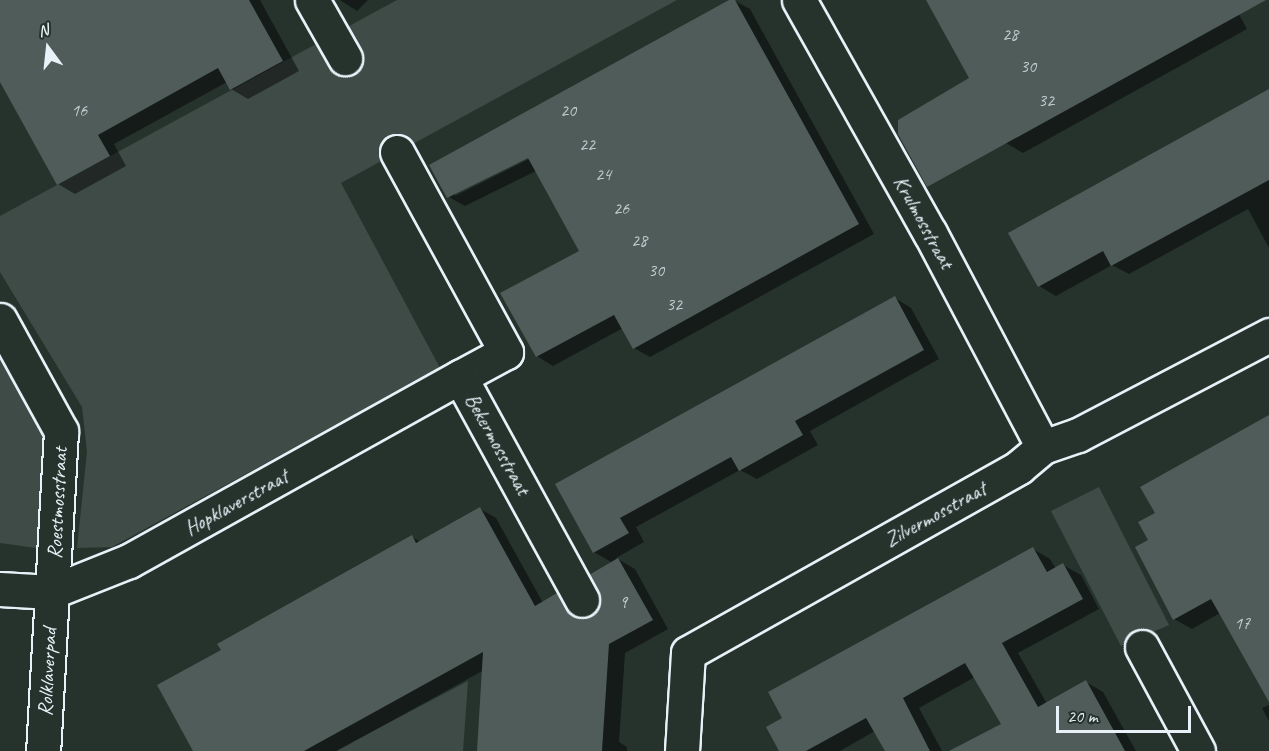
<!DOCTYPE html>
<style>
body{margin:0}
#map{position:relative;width:1269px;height:751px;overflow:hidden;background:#26332d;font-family:Caveat,sans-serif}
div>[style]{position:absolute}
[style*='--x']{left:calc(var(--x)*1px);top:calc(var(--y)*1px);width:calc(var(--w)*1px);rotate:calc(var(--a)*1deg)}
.green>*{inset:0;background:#3e4b47}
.shadow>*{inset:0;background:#0007}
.building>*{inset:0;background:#505c59}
.roads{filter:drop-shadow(2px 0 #e8f1f8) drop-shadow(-2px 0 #e8f1f8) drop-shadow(0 2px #e8f1f8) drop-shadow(0 -2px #e8f1f8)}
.street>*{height:33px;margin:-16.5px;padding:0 16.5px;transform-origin:16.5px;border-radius:16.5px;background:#26332d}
span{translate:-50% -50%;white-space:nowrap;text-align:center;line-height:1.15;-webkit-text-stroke:6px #26332d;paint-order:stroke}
.number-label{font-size:18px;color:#c2ccd0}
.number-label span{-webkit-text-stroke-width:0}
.street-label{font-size:21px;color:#e8f1f8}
.north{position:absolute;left:18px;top:18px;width:60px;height:60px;-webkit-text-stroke:4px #26332d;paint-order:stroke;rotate:345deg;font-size:16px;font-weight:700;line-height:24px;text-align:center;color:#e8f1f8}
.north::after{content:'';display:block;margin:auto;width:21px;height:27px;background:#e8f1f8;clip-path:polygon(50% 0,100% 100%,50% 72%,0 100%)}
.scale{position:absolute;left:1056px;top:706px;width:135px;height:27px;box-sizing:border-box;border:3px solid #e8f1f8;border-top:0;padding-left:8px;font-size:18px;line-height:21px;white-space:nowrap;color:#e8f1f8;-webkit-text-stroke:4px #26332d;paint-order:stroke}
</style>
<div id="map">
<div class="green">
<div style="clip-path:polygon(397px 0,677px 0,341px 183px,440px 368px,112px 547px,77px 548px,87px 452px,82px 407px,0 272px,0 216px)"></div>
<div style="clip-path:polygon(0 353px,52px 450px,43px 549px,0 543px)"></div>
<div style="clip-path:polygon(1099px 487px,1169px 625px,1121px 646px,1051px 511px)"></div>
<div style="clip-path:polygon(468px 681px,463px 751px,335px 751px)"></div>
</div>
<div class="shadow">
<div style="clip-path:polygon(0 0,260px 0,299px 71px,248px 99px,231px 89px,227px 82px,114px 144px,126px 166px,75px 194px,58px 184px,0 78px)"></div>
<div style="clip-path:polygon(340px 0,368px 0,357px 11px)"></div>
<div style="clip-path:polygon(evenodd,733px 0,750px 9px,874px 234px,650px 357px,634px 348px,623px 328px,553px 366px,537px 356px,581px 252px,536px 171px,465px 206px,449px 197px,733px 0,534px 154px,535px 156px,455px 196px,455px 192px,534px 154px)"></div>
<div style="clip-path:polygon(927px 0,1231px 0,1247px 29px,1023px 153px,1006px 143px)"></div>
<div style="clip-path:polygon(1269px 94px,1269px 248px,1248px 209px,1129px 274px,1112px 265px,1056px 296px,1039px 286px)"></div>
<div style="clip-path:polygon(895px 298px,911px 308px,939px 359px,810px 431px,818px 445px,757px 479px,740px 470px,636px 527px,644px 542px,616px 558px,635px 569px,668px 629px,625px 653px,619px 742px,627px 747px,627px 751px,479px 751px,484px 670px,337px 751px,255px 751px,223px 651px,412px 537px,421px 542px,480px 509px,496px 518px,543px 603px,557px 595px,573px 605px,583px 620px,592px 617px,600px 610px,613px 563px,594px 552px,557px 484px)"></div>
<div style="clip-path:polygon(1269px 417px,1269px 699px,1220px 613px,1192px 629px,1174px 619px,1150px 540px,1157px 513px)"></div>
<div style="clip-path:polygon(1033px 549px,1050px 559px,1056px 569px,1063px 565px,1081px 575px,1099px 609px,1018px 653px,1047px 704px,1086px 682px,1103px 692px,1136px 751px,953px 751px,1003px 725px,975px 677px,919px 708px,942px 751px,887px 751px,875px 731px,840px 751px,780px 751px)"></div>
<div style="clip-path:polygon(1269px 705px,1269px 721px,1262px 708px)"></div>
</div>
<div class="building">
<div style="clip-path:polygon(0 0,249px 0,283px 61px,230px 90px,218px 68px,98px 135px,110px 156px,57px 185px,0 82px)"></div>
<div style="clip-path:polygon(729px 0,735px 0,859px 224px,633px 349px,614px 315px,536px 357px,500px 293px,579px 251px,528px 158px,447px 198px,429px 165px)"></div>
<div style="clip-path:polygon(926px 0,1266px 0,927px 187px,898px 134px,898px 120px,969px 78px)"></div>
<div style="clip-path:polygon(1269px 89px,1269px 180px,1111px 266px,1103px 251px,1038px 287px,1008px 233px)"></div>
<div style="clip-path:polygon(895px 296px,924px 350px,795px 421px,803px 435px,739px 471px,731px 457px,620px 518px,629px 533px,593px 553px,555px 484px)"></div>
<div style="clip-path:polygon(1269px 415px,1269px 702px,1211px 599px,1173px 620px,1135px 547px,1148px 540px,1138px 522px,1155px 513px,1140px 487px)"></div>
<div style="clip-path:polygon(480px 507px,535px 606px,557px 593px,572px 616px,581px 619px,591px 616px,598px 609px,601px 600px,589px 575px,618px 558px,653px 620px,609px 644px,602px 751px,477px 751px,483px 652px,304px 751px,193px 751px,157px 685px,221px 650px,217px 644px,385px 550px,412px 535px,416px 543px)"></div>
<div style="clip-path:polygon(1033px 547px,1047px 572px,1063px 563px,1083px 599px,1002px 643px,1038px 707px,1086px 680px,1125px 751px,949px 751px,1001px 724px,965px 663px,903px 698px,930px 751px,885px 751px,866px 718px,806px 751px,779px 751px,766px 727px,782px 718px,768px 692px)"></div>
</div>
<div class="roads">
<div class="street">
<div style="--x:312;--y:0;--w:67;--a:60.4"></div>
<div style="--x:799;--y:0;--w:267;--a:60.7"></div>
<div style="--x:930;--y:233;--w:242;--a:62.2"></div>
<div style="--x:397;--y:152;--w:228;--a:61.4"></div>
<div style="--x:506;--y:352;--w:52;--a:151.5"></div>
<div style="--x:460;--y:377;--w:254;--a:61.3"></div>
<div style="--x:0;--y:320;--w:127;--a:61.2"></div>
<div style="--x:61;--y:431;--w:321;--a:93.2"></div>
<div style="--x:0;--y:589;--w:51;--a:3.4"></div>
<div style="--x:51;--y:592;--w:84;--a:-21.7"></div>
<div style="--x:129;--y:561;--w:379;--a:-29.1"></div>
<div style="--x:1142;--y:647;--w:118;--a:61.7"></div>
<div style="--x:682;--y:751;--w:98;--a:-86.5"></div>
<div style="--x:688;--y:653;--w:380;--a:-29.3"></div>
<div style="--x:1019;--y:467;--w:31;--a:-40"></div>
<div style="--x:1043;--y:447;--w:37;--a:-19"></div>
<div style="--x:1078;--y:435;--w:216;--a:-27.6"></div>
</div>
</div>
<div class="number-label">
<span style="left:1010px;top:34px">28</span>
<span style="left:1028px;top:66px">30</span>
<span style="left:1046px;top:100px">32</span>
<span style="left:79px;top:110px">16</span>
<span style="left:568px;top:110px">20</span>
<span style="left:587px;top:144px">22</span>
<span style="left:603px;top:174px">24</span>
<span style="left:621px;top:208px">26</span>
<span style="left:639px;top:240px">28</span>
<span style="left:656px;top:270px">30</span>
<span style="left:674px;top:304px">32</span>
<span style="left:623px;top:602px">9</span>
<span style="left:1242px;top:623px">17</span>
</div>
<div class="street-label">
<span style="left:924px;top:222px;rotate:61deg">Krulmosstraat</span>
<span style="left:498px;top:444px;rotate:61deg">Bekermosstraat</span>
<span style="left:236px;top:502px;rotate:-29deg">Hopklaverstraat</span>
<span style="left:57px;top:503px;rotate:-87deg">Roestmosstraat</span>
<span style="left:935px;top:514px;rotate:-29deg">Zilvermosstraat</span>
<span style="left:47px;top:672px;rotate:-87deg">Rolklaverpad</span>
</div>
<div class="north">N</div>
<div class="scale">20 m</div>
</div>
